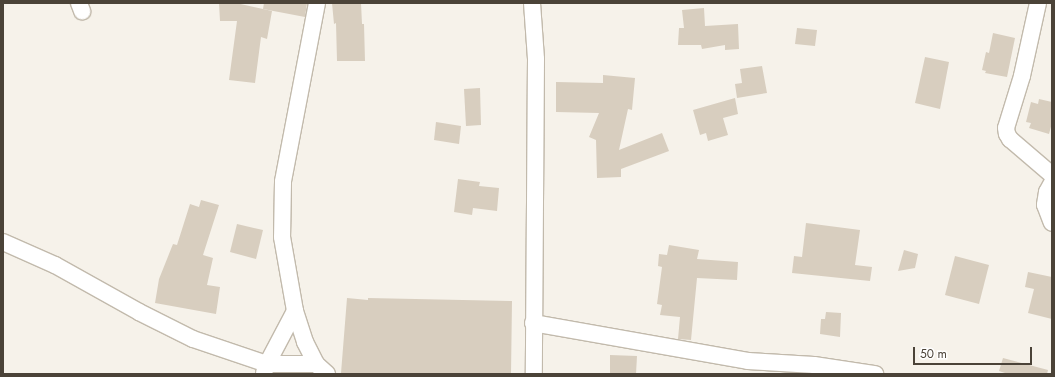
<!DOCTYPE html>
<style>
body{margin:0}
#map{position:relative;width:1055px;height:377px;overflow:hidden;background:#f6f2ea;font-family:Jost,sans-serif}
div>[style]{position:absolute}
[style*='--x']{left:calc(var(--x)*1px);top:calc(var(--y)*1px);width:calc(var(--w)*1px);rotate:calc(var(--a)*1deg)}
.building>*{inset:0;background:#d8cebf}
.roads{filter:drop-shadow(1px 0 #c2baac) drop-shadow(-1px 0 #c2baac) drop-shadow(0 1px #c2baac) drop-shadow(0 -1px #c2baac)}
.minor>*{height:16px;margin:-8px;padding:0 8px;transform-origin:8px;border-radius:8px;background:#fff}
span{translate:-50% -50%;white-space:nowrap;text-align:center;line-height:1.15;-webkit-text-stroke:4px #fff;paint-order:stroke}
.frame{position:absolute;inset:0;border:4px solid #4b4338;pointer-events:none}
.scale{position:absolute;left:913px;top:347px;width:119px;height:18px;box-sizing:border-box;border:2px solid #4b4338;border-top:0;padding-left:5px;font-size:12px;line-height:14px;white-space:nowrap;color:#4b4338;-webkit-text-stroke:3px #fff;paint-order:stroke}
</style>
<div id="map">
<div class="building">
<div style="clip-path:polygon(219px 3px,236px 3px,272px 11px,267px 39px,261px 37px,255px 83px,229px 80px,237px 21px,220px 21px)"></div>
<div style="clip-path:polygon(264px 3px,307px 3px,305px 17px,263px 9px)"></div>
<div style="clip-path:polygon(332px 3px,361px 3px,362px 24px,364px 24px,365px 61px,337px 61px,336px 23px,334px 24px)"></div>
<div style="clip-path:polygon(704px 8px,705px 26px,738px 24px,739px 49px,725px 50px,725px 45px,702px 49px,701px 45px,678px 45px,679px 28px,684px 28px,682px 10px)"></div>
<div style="clip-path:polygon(797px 28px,817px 30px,815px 46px,795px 44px)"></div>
<div style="clip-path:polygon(993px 33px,1015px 38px,1007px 77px,985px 73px,986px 71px,982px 70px,986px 52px,989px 53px)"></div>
<div style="clip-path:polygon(925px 57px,949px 62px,940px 109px,915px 103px)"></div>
<div style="clip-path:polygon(762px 66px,767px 93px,737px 98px,735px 84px,742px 83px,740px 69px)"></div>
<div style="clip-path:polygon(603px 75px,635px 78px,632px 110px,628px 109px,619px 150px,662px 133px,669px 151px,621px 169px,621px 177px,597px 178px,596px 140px,589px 137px,599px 113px,556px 112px,556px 82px,603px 83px)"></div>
<div style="clip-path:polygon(480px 88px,481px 125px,466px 126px,464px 89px)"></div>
<div style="clip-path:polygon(735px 98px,738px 114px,723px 118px,728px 135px,708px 141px,706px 133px,700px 135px,693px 110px)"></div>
<div style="clip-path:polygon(1039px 99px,1052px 102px,1052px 123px,1049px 134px,1029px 128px,1031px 123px,1026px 122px,1031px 102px,1038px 104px)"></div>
<div style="clip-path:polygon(436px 122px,461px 126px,459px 144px,434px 140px)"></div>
<div style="clip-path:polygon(458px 179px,480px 182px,479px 186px,499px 188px,497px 211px,473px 208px,472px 215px,454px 212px)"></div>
<div style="clip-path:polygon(201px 200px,219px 205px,203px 255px,213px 258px,207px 285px,220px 287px,216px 314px,155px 303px,159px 279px,173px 244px,177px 245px,190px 204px,199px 207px)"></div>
<div style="clip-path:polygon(806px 223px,860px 230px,855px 265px,872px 267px,870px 281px,792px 273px,794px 256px,802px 257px)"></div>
<div style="clip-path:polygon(237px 224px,263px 230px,256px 259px,230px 252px)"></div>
<div style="clip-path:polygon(669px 245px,699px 250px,697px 259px,738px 262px,737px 280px,697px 278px,691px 340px,678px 339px,680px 317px,660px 315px,662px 305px,657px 304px,662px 267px,658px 266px,659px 254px,667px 255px)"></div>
<div style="clip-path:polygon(904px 250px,918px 254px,915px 268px,898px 271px)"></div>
<div style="clip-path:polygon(955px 256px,989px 265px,979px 304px,945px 295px)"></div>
<div style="clip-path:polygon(1028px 272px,1052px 277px,1052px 319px,1028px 313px,1034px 289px,1025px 287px)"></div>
<div style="clip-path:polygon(347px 298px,368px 300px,368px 298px,512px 301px,511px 374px,341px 373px)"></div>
<div style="clip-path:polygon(826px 312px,841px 313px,840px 337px,820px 334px,821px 319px,825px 319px)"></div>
<div style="clip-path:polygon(610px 355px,637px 356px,636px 374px,610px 374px)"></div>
<div style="clip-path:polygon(1003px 358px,1048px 370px,1047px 374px,1008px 374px,999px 371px)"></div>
</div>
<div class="roads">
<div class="minor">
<div style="--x:79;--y:3;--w:9;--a:69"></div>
<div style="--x:317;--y:3;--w:182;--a:100.8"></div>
<div style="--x:283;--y:182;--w:55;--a:91"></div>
<div style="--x:282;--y:237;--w:75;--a:80"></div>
<div style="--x:295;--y:311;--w:33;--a:72"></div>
<div style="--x:305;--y:342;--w:25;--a:63"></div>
<div style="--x:316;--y:364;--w:15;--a:42"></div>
<div style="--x:532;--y:3;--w:56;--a:85.9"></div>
<div style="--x:536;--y:59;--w:315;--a:90.4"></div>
<div style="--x:1038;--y:3;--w:75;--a:102.4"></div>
<div style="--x:1022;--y:76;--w:54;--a:107.1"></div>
<div style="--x:1006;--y:128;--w:6;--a:81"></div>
<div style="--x:1007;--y:134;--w:6;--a:59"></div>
<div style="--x:1010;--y:139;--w:55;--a:40.6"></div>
<div style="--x:1052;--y:183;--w:10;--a:119"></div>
<div style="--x:1047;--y:192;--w:13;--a:99"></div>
<div style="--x:1045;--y:205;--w:19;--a:69"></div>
<div style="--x:3;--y:242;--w:57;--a:23.9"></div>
<div style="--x:55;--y:265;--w:96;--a:29.2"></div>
<div style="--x:139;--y:312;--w:60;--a:26.6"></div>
<div style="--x:193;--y:339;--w:78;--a:18.7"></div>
<div style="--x:267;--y:364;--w:49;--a:0"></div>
<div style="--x:533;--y:323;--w:218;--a:10"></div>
<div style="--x:748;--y:361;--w:66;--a:3.5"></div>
<div style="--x:814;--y:365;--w:62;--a:8.4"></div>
<div style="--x:264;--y:373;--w:9;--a:-72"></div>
<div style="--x:267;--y:364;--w:60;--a:-62.2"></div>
</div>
</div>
<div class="frame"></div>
<div class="scale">50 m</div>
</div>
